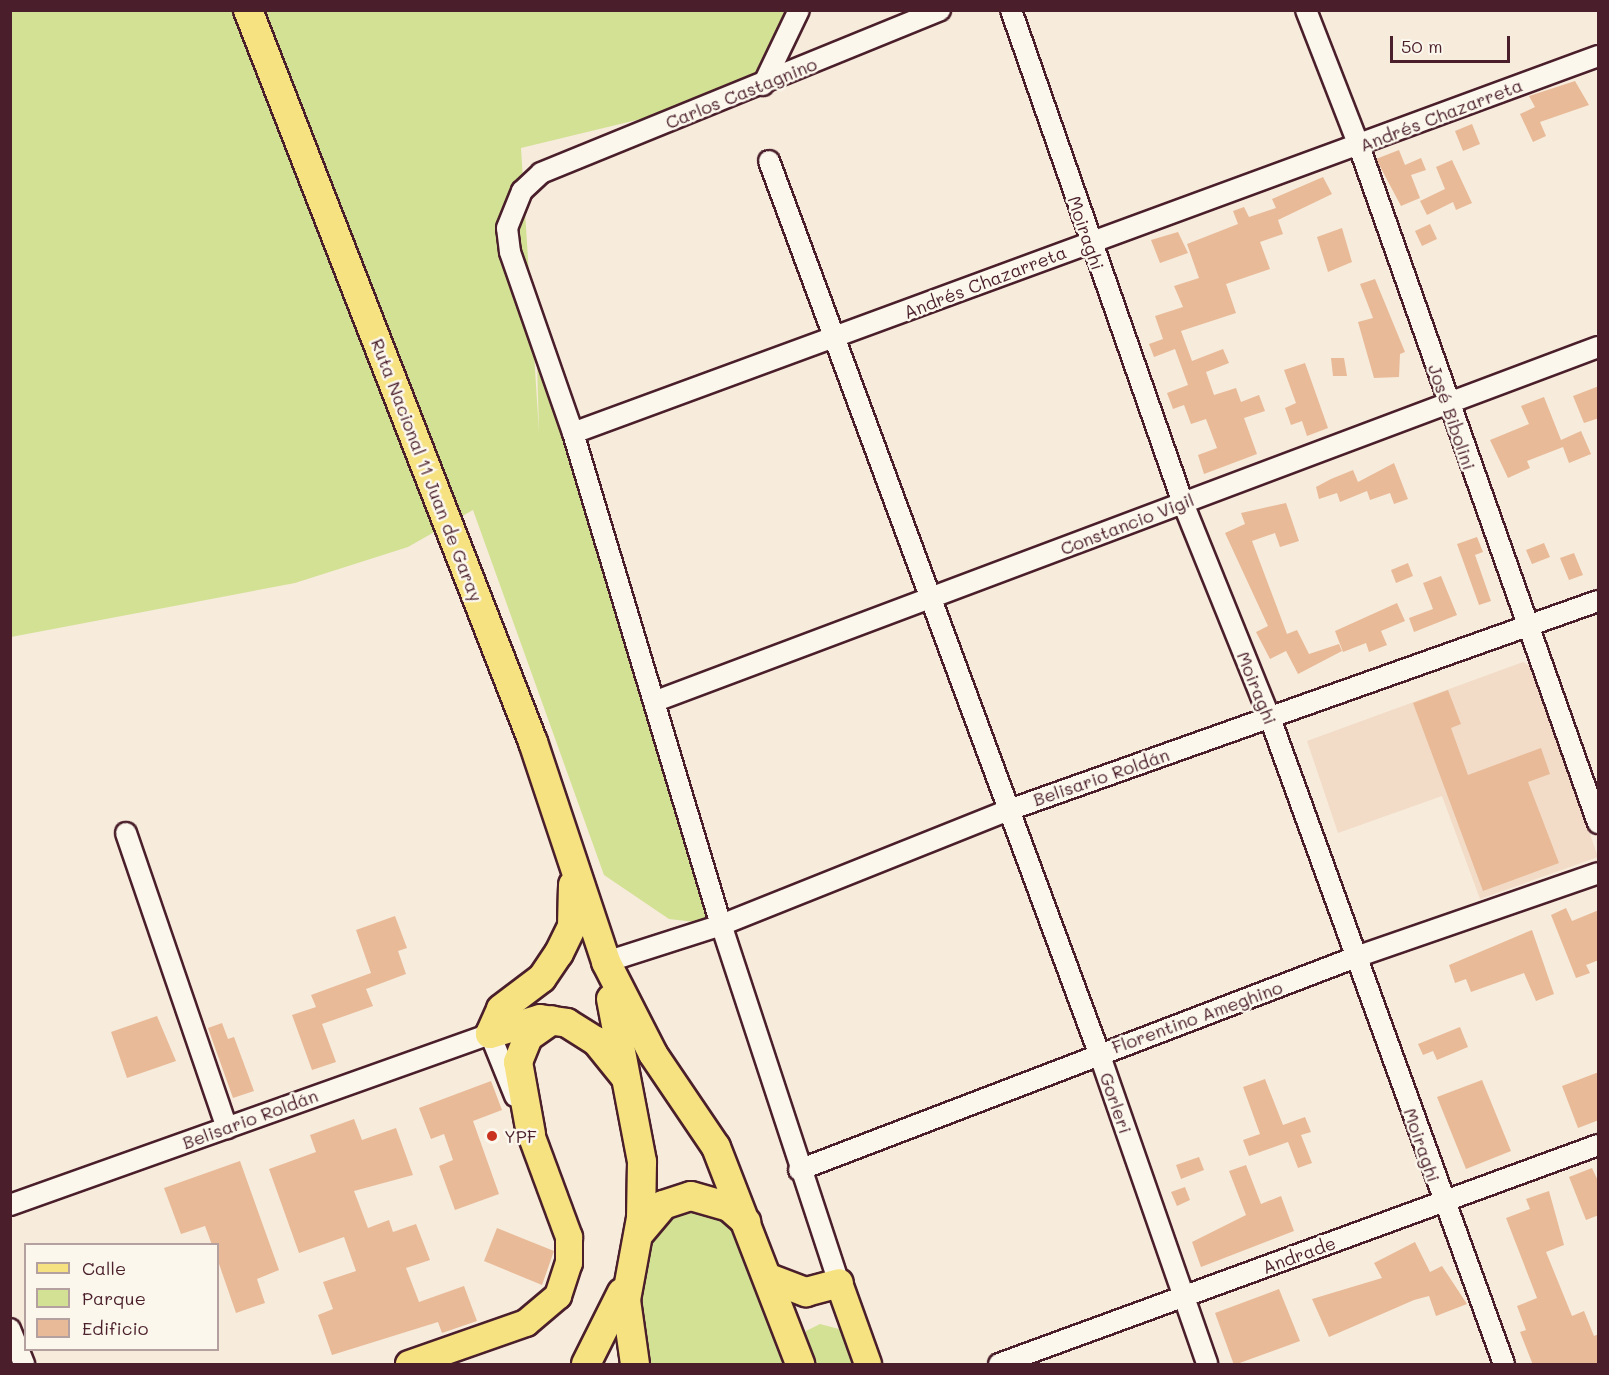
<!DOCTYPE html>
<meta charset="utf-8">
<style>
body{margin:0}
#map{position:relative;width:1609px;height:1375px;overflow:hidden;background:#f7ebdb;font-family:Mali,sans-serif}
div>[style]{position:absolute}
[style*='--x']{left:calc(var(--x)*1px);top:calc(var(--y)*1px);width:calc(var(--w)*1px);rotate:calc(var(--a)*1deg)}
.built>*{inset:0;background:#f2dcc7}
.green>*{inset:0;background:#d3e195}
.building>*{inset:0;background:#e8ba98}
.roads{filter:drop-shadow(2px 0 #4a1f2b) drop-shadow(-2px 0 #4a1f2b) drop-shadow(0 2px #4a1f2b) drop-shadow(0 -2px #4a1f2b)}
.minor>*{height:20px;margin:-10px;padding:0 10px;transform-origin:10px;border-radius:10px;background:#fbf7ec}
.major>*{height:26px;margin:-13px;padding:0 13px;transform-origin:13px;border-radius:13px;background:#f6e281}
.highway>*{height:28px;margin:-14px;padding:0 14px;transform-origin:14px;border-radius:14px;background:#f6e281}
.dots>*{width:16px;height:16px;translate:-50% -50%;box-sizing:border-box;border:3px solid #fbf7ec;border-radius:50%}
span{translate:-50% -50%;white-space:nowrap;text-align:center;line-height:1.15;-webkit-text-stroke:5px #fbf7ec;paint-order:stroke}
.street-label{font-size:18px;color:#4a1f2b}
.poi-label{font-size:18px;color:#4a1f2b}
.left{translate:0 -50%;text-align:left}
.frame{position:absolute;inset:0;border:12px solid #4a1f2b;pointer-events:none}
.legend{position:absolute;left:24px;top:1243px;width:195px;height:108px;box-sizing:border-box;background:#fbf7ec;border:2px solid #b4a19f;margin:0;padding:8px 10px;list-style:none;font-size:18px;color:#4a1f2b}
.legend li{display:flex;align-items:center;gap:12px;height:30px}
.legend b{width:30px;border:2px solid #b4a19f}
.scale{position:absolute;left:1390px;top:36px;width:120px;height:27px;box-sizing:border-box;border:3px solid #4a1f2b;border-top:0;padding-left:8px;font-size:18px;line-height:21px;white-space:nowrap;color:#4a1f2b;-webkit-text-stroke:4px #fbf7ec;paint-order:stroke}
</style>
<div id="map">
<div class="built">
<div style="clip-path:polygon(1523px 662px,1533px 668px,1598px 857px,1480px 899px,1442px 796px,1338px 833px,1307px 741px)"></div>
</div>
<div class="green">
<div style="clip-path:polygon(11px 11px,796px 11px,744px 94px,521px 148px,539px 432px,536px 327px,721px 925px,669px 919px,604px 875px,473px 510px,408px 547px,295px 583px,11px 637px)"></div>
<div style="clip-path:polygon(695px 1206px,736px 1227px,789px 1364px,644px 1364px,636px 1299px,643px 1254px,657px 1223px)"></div>
<div style="clip-path:polygon(820px 1324px,839px 1329px,859px 1364px,805px 1364px,806px 1331px)"></div>
</div>
<div class="building">
<div style="clip-path:polygon(1575px 81px,1589px 105px,1540px 122px,1546px 136px,1533px 142px,1520px 114px,1535px 107px,1529px 96px)"></div>
<div style="clip-path:polygon(1472px 124px,1480px 144px,1463px 151px,1455px 131px)"></div>
<div style="clip-path:polygon(1399px 150px,1405px 165px,1421px 158px,1426px 170px,1411px 175px,1420px 198px,1401px 206px,1376px 159px)"></div>
<div style="clip-path:polygon(1452px 160px,1472px 203px,1456px 210px,1453px 202px,1427px 215px,1420px 201px,1445px 189px,1436px 167px)"></div>
<div style="clip-path:polygon(1323px 177px,1332px 194px,1278px 220px,1283px 234px,1260px 242px,1270px 269px,1226px 284px,1236px 313px,1181px 331px,1192px 361px,1223px 349px,1229px 363px,1206px 372px,1214px 395px,1236px 388px,1241px 402px,1259px 395px,1265px 411px,1244px 418px,1257px 454px,1204px 474px,1198px 455px,1217px 448px,1206px 419px,1191px 424px,1184px 405px,1173px 409px,1167px 393px,1188px 385px,1175px 349px,1154px 357px,1149px 344px,1163px 339px,1155px 316px,1183px 307px,1174px 286px,1199px 278px,1187px 244px,1238px 224px,1233px 211px,1244px 207px,1249px 217px,1276px 208px,1272px 199px)"></div>
<div style="clip-path:polygon(1430px 224px,1437px 239px,1422px 246px,1415px 231px)"></div>
<div style="clip-path:polygon(1342px 228px,1352px 262px,1328px 272px,1317px 237px)"></div>
<div style="clip-path:polygon(1178px 232px,1188px 253px,1160px 263px,1151px 240px)"></div>
<div style="clip-path:polygon(1375px 279px,1405px 352px,1400px 354px,1399px 377px,1374px 378px,1358px 322px,1373px 318px,1360px 284px)"></div>
<div style="clip-path:polygon(1331px 358px,1344px 358px,1347px 376px,1333px 376px)"></div>
<div style="clip-path:polygon(1305px 363px,1328px 428px,1307px 436px,1302px 421px,1291px 425px,1285px 408px,1296px 403px,1284px 370px)"></div>
<div style="clip-path:polygon(1599px 386px,1599px 418px,1584px 423px,1573px 396px)"></div>
<div style="clip-path:polygon(1544px 397px,1561px 440px,1581px 431px,1591px 454px,1569px 463px,1563px 447px,1527px 461px,1530px 468px,1508px 478px,1490px 440px,1529px 424px,1521px 406px)"></div>
<div style="clip-path:polygon(1394px 463px,1408px 499px,1394px 504px,1390px 493px,1370px 500px,1367px 491px,1340px 502px,1337px 493px,1319px 499px,1316px 487px,1331px 479px,1353px 470px,1358px 482px)"></div>
<div style="clip-path:polygon(1286px 503px,1299px 541px,1280px 547px,1275px 533px,1252px 541px,1287px 634px,1297px 630px,1309px 654px,1339px 644px,1342px 651px,1298px 674px,1286px 651px,1270px 659px,1256px 632px,1268px 626px,1225px 533px,1245px 524px,1241px 513px)"></div>
<div style="clip-path:polygon(1477px 537px,1483px 552px,1475px 555px,1491px 601px,1479px 605px,1457px 544px)"></div>
<div style="clip-path:polygon(1544px 543px,1550px 557px,1532px 564px,1526px 550px)"></div>
<div style="clip-path:polygon(1574px 553px,1583px 575px,1569px 580px,1560px 558px)"></div>
<div style="clip-path:polygon(1408px 563px,1413px 576px,1396px 583px,1391px 570px)"></div>
<div style="clip-path:polygon(1441px 576px,1457px 615px,1414px 632px,1409px 618px,1433px 609px,1423px 583px)"></div>
<div style="clip-path:polygon(1397px 603px,1405px 621px,1381px 631px,1387px 645px,1369px 652px,1366px 643px,1343px 652px,1335px 631px)"></div>
<div style="clip-path:polygon(1448px 690px,1461px 724px,1451px 728px,1468px 775px,1541px 748px,1550px 774px,1528px 782px,1559px 863px,1483px 891px,1413px 703px)"></div>
<div style="clip-path:polygon(1566px 908px,1572px 921px,1599px 910px,1599px 960px,1586px 965px,1590px 973px,1576px 978px,1551px 915px)"></div>
<div style="clip-path:polygon(395px 916px,407px 948px,398px 951px,406px 974px,366px 989px,373px 1006px,322px 1024px,336px 1062px,312px 1070px,292px 1015px,316px 1007px,311px 995px,371px 973px,356px 930px)"></div>
<div style="clip-path:polygon(1532px 930px,1554px 994px,1536px 1001px,1524px 973px,1471px 992px,1466px 979px,1455px 983px,1449px 965px)"></div>
<div style="clip-path:polygon(157px 1016px,176px 1061px,127px 1078px,111px 1032px)"></div>
<div style="clip-path:polygon(222px 1023px,228px 1039px,234px 1037px,254px 1091px,233px 1098px,208px 1028px)"></div>
<div style="clip-path:polygon(1460px 1027px,1468px 1047px,1437px 1060px,1433px 1051px,1423px 1055px,1418px 1044px)"></div>
<div style="clip-path:polygon(1599px 1072px,1599px 1120px,1578px 1128px,1562px 1086px)"></div>
<div style="clip-path:polygon(1265px 1079px,1283px 1125px,1305px 1117px,1311px 1132px,1301px 1135px,1312px 1163px,1298px 1168px,1288px 1142px,1249px 1156px,1243px 1140px,1260px 1134px,1243px 1087px)"></div>
<div style="clip-path:polygon(1482px 1080px,1511px 1151px,1466px 1169px,1437px 1097px)"></div>
<div style="clip-path:polygon(491px 1081px,502px 1110px,473px 1121px,499px 1194px,455px 1210px,439px 1166px,453px 1160px,444px 1134px,431px 1139px,419px 1108px)"></div>
<div style="clip-path:polygon(354px 1119px,362px 1140px,396px 1128px,413px 1175px,354px 1191px,368px 1228px,389px 1220px,393px 1232px,416px 1224px,430px 1260px,406px 1268px,419px 1302px,464px 1286px,477px 1321px,442px 1333px,438px 1322px,332px 1355px,318px 1315px,333px 1309px,323px 1282px,356px 1271px,344px 1237px,299px 1253px,269px 1169px,316px 1152px,310px 1135px)"></div>
<div style="clip-path:polygon(1199px 1157px,1204px 1170px,1181px 1179px,1176px 1165px)"></div>
<div style="clip-path:polygon(240px 1161px,279px 1270px,257px 1279px,265px 1303px,236px 1313px,218px 1261px,218px 1245px,212px 1245px,205px 1226px,181px 1234px,164px 1188px)"></div>
<div style="clip-path:polygon(1246px 1165px,1261px 1204px,1281px 1196px,1294px 1231px,1201px 1267px,1192px 1242px,1246px 1215px,1229px 1171px)"></div>
<div style="clip-path:polygon(1592px 1168px,1599px 1183px,1599px 1215px,1586px 1220px,1569px 1177px)"></div>
<div style="clip-path:polygon(1185px 1187px,1190px 1200px,1177px 1206px,1171px 1192px)"></div>
<div style="clip-path:polygon(1549px 1191px,1564px 1245px,1546px 1252px,1572px 1316px,1584px 1311px,1594px 1336px,1599px 1334px,1599px 1365px,1533px 1365px,1520px 1332px,1526px 1330px,1517px 1306px,1537px 1298px,1506px 1218px,1530px 1209px,1526px 1199px)"></div>
<div style="clip-path:polygon(497px 1228px,554px 1251px,542px 1285px,484px 1261px)"></div>
<div style="clip-path:polygon(1415px 1242px,1430px 1272px,1442px 1266px,1467px 1304px,1436px 1316px,1429px 1296px,1414px 1300px,1329px 1337px,1312px 1299px,1382px 1278px,1374px 1263px)"></div>
<div style="clip-path:polygon(1279px 1289px,1300px 1341px,1234px 1365px,1215px 1313px)"></div>
</div>
<div class="roads">
<div class="minor">
<div style="--x:1011;--y:10;--w:522;--a:70.77"></div>
<div style="--x:1183;--y:503;--w:232;--a:68"></div>
<div style="--x:1270;--y:718;--w:687;--a:70.09"></div>
<div style="--x:1306;--y:10;--w:146;--a:68.7"></div>
<div style="--x:1359;--y:146;--w:718;--a:70.56"></div>
<div style="--x:763;--y:85;--w:83;--a:-64.4"></div>
<div style="--x:769;--y:161;--w:951;--a:69.7"></div>
<div style="--x:1099;--y:1053;--w:329;--a:70.8"></div>
<div style="--x:573;--y:433;--w:1092;--a:-20.19"></div>
<div style="--x:656;--y:701;--w:1006;--a:-20.6"></div>
<div style="--x:126;--y:833;--w:312;--a:71.1"></div>
<div style="--x:606;--y:962;--w:121;--a:-17.8"></div>
<div style="--x:721;--y:925;--w:310;--a:-21.8"></div>
<div style="--x:1009;--y:810;--w:625;--a:-19.54"></div>
<div style="--x:799;--y:1170;--w:596;--a:-20.93"></div>
<div style="--x:1356;--y:957;--w:256;--a:-19.1"></div>
<div style="--x:10;--y:1205;--w:510;--a:-19.61"></div>
<div style="--x:490;--y:1034;--w:67;--a:68"></div>
<div style="--x:839;--y:1283;--w:377;--a:-108.2"></div>
<div style="--x:721;--y:925;--w:514;--a:-106.74"></div>
<div style="--x:573;--y:433;--w:192;--a:-109.2"></div>
<div style="--x:510;--y:252;--w:24;--a:-97"></div>
<div style="--x:507;--y:228;--w:40;--a:-68"></div>
<div style="--x:522;--y:191;--w:26;--a:-43"></div>
<div style="--x:541;--y:173;--w:431;--a:-22.2"></div>
<div style="--x:10;--y:1329;--w:38;--a:68"></div>
<div style="--x:999;--y:1364;--w:638;--a:-20.08"></div>
</div>
<div class="major">
<div style="--x:839;--y:1283;--w:86;--a:70.3"></div>
<div style="--x:409;--y:1364;--w:124;--a:-19.3"></div>
<div style="--x:526;--y:1323;--w:42;--a:-40.2"></div>
<div style="--x:558;--y:1296;--w:35;--a:-72"></div>
<div style="--x:569;--y:1263;--w:26;--a:-90"></div>
<div style="--x:569;--y:1237;--w:110;--a:-110.3"></div>
</div>
<div class="highway">
<div style="--x:248;--y:10;--w:786;--a:68.73"></div>
<div style="--x:533;--y:742;--w:232;--a:71.6"></div>
<div style="--x:606;--y:962;--w:103;--a:62.9"></div>
<div style="--x:653;--y:1054;--w:112;--a:55.9"></div>
<div style="--x:716;--y:1147;--w:233;--a:68.8"></div>
<div style="--x:611;--y:999;--w:166;--a:79.2"></div>
<div style="--x:642;--y:1162;--w:56;--a:91"></div>
<div style="--x:641;--y:1218;--w:83;--a:100.4"></div>
<div style="--x:626;--y:1300;--w:65;--a:82"></div>
<div style="--x:490;--y:1034;--w:27;--a:-66"></div>
<div style="--x:501;--y:1009;--w:51;--a:-37.1"></div>
<div style="--x:542;--y:978;--w:30;--a:-56"></div>
<div style="--x:559;--y:953;--w:30;--a:-64"></div>
<div style="--x:572;--y:926;--w:41;--a:-88.6"></div>
<div style="--x:490;--y:1034;--w:52;--a:-16.7"></div>
<div style="--x:540;--y:1019;--w:27;--a:8"></div>
<div style="--x:567;--y:1023;--w:34;--a:32"></div>
<div style="--x:596;--y:1041;--w:46;--a:51.1"></div>
<div style="--x:531;--y:1134;--w:73;--a:-100.2"></div>
<div style="--x:518;--y:1062;--w:27;--a:-68"></div>
<div style="--x:528;--y:1037;--w:29;--a:-35"></div>
<div style="--x:639;--y:1234;--w:38;--a:-50"></div>
<div style="--x:663;--y:1205;--w:29;--a:-18"></div>
<div style="--x:691;--y:1196;--w:40;--a:16"></div>
<div style="--x:729;--y:1207;--w:23;--a:41"></div>
<div style="--x:769;--y:1278;--w:40;--a:21"></div>
<div style="--x:806;--y:1292;--w:34;--a:-15"></div>
<div style="--x:586;--y:1364;--w:80;--a:-63.4"></div>
</div>
</div>
<div class="dots">
<div style="left:492px;top:1136px;background:#c8321e"></div>
</div>
<div class="street-label">
<span style="left:741px;top:93px;rotate:-22deg">Carlos Castagnino</span>
<span style="left:1441px;top:115px;rotate:-21deg">Andrés Chazarreta</span>
<span style="left:1086px;top:233px;rotate:71deg">Moiraghi</span>
<span style="left:985px;top:282px;rotate:-21deg">Andrés Chazarreta</span>
<span style="left:1452px;top:417px;rotate:71deg">José Bibolini</span>
<span style="left:427px;top:470px;rotate:69deg">Ruta Nacional 11 Juan de Garay</span>
<span style="left:1127px;top:524px;rotate:-21deg">Constancio Vigil</span>
<span style="left:1257px;top:688px;rotate:68deg">Moiraghi</span>
<span style="left:1101px;top:777px;rotate:-19deg">Belisario Roldán</span>
<span style="left:1197px;top:1017px;rotate:-20deg">Florentino Ameghino</span>
<span style="left:1116px;top:1103px;rotate:71deg">Gorleri</span>
<span style="left:250px;top:1119px;rotate:-20deg">Belisario Roldán</span>
<span style="left:1422px;top:1145px;rotate:71deg">Moiraghi</span>
<span style="left:1299px;top:1255px;rotate:-20deg">Andrade</span>
</div>
<div class="poi-label">
<span class="left" style="left:504px;top:1136px">YPF</span>
</div>
<div class="frame"></div>
<ul class="legend">
<li><b style="height:8px;background:#f6e281"></b>Calle</li>
<li><b style="height:16px;background:#d3e195"></b>Parque</li>
<li><b style="height:16px;background:#e8ba98"></b>Edificio</li>
</ul>
<div class="scale">50 m</div>
</div>
